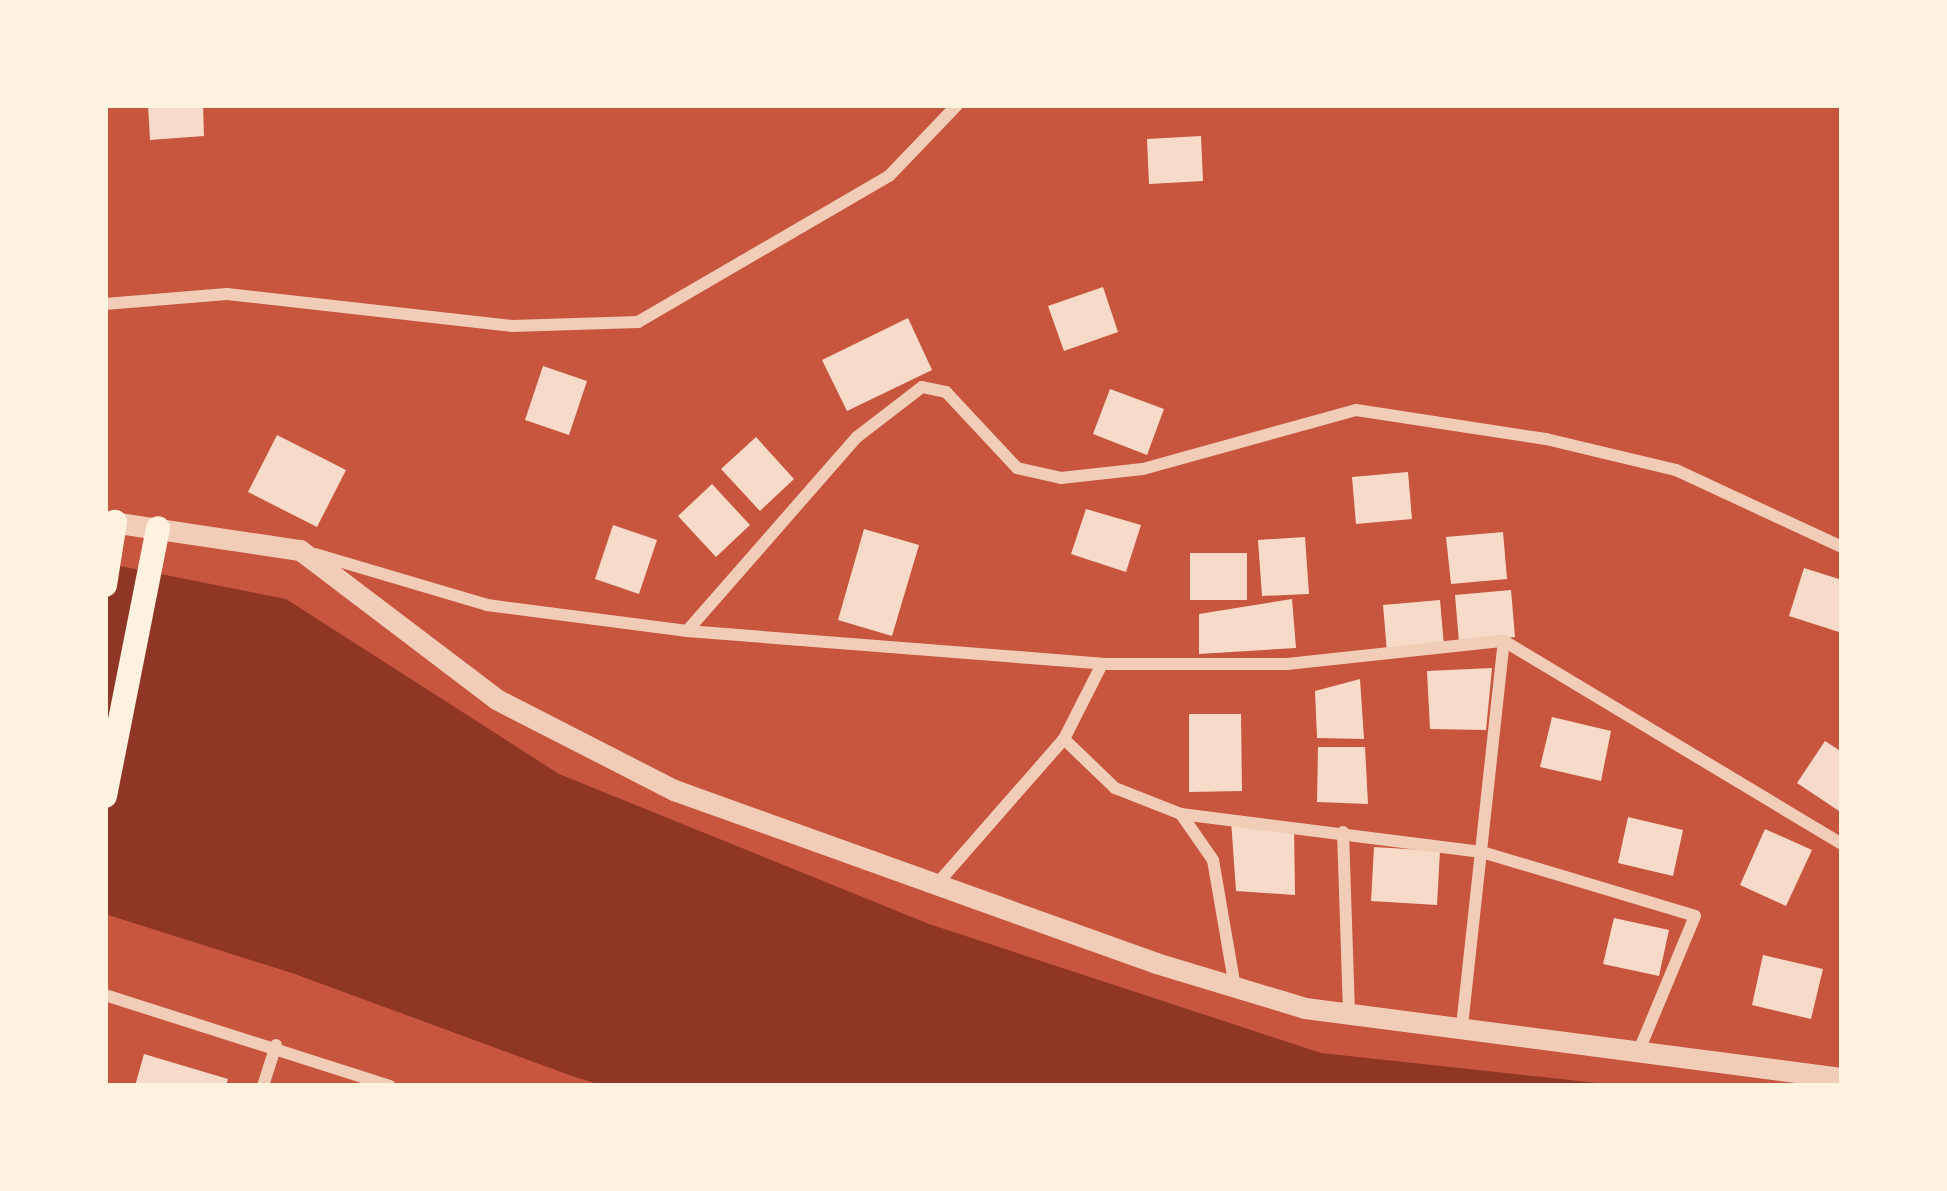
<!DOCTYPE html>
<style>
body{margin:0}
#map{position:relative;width:1947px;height:1191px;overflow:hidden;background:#c8553d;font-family:Lato,sans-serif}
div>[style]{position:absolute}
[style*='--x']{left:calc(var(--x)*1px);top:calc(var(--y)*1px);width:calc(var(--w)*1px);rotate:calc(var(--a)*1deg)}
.water>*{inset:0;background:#8f3625}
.building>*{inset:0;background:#f7dbc8}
.minor>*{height:12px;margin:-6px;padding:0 6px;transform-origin:6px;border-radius:6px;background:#f1ccb7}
.tertiary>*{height:21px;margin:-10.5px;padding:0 10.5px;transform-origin:10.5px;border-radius:10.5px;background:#f1ccb7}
.secondary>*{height:24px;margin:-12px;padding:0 12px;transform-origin:12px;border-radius:12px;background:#fff3e0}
span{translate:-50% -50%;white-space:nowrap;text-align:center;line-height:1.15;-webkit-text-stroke:12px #fff3e0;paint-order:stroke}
.frame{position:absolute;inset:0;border:108px solid #fff3e0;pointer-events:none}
</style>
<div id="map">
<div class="water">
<div style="clip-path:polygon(105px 563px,286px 599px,559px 774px,929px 924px,1321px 1053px,1624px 1086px,604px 1086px,572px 1076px,292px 973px,105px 914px)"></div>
</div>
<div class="building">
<div style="clip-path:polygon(148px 105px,203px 105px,204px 136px,150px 140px)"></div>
<div style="clip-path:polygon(1201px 136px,1203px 181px,1149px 184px,1147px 139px)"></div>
<div style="clip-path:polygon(1103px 287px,1118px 332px,1064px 351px,1048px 306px)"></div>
<div style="clip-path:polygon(908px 318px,932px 370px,847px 411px,822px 360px)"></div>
<div style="clip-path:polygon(543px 366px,587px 381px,569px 435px,525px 420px)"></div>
<div style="clip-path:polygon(1110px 389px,1164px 409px,1147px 455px,1093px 434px)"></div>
<div style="clip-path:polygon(277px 435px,346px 470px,317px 527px,248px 492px)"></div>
<div style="clip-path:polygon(756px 437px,794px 479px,760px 511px,721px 469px)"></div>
<div style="clip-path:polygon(1408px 472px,1412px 519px,1356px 524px,1352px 477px)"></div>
<div style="clip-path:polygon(712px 484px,750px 525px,716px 557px,678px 516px)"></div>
<div style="clip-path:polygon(1086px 509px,1141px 525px,1126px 572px,1071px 554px)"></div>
<div style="clip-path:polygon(613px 525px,657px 540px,639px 594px,595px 579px)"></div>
<div style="clip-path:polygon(864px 529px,919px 545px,892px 636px,838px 620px)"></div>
<div style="clip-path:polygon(1503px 532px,1507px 579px,1451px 584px,1446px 537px)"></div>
<div style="clip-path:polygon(1305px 537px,1309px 594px,1262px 596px,1258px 540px)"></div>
<div style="clip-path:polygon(1190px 553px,1247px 553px,1247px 600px,1190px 600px)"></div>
<div style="clip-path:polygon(1804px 568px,1842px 580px,1842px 633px,1789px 616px)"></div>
<div style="clip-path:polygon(1511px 590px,1515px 637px,1459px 642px,1455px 595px)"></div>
<div style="clip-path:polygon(1292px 599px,1296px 648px,1199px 654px,1199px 614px)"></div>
<div style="clip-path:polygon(1440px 600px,1444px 646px,1387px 652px,1383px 605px)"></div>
<div style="clip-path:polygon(1492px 668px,1486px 730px,1430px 729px,1427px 671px)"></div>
<div style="clip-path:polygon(1360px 679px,1364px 739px,1317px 738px,1315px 691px)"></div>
<div style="clip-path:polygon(1189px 714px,1241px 714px,1242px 791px,1189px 792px)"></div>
<div style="clip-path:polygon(1552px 717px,1611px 731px,1601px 781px,1540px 767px)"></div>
<div style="clip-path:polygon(1825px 741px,1842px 752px,1842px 813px,1797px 783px)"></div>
<div style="clip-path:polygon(1318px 747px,1365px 747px,1368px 804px,1317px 802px)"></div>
<div style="clip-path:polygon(1628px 817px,1683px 830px,1673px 876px,1618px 863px)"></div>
<div style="clip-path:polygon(1231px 820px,1294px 825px,1295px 895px,1236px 891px)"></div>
<div style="clip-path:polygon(1765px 829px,1812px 850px,1786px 906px,1740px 885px)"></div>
<div style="clip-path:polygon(1374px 847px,1440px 851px,1437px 905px,1371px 901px)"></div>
<div style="clip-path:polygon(1614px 918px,1669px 930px,1659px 976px,1603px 964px)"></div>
<div style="clip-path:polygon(1763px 955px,1823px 969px,1811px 1019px,1752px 1005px)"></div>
<div style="clip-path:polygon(144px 1054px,228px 1079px,226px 1086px,135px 1086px)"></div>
</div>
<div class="minor">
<div style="--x:105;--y:304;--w:122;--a:-4.7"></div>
<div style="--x:227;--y:294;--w:287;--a:6.4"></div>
<div style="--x:512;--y:326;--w:126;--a:-1.8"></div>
<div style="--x:638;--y:322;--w:290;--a:-30.2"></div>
<div style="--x:889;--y:176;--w:98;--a:-46.2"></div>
<div style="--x:315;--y:554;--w:179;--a:16.5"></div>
<div style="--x:487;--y:605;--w:202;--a:7.4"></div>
<div style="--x:687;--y:631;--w:416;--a:4.5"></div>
<div style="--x:1102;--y:664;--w:185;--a:0"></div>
<div style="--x:1287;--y:664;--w:218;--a:-6.1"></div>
<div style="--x:1504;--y:641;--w:394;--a:31"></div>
<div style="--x:687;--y:631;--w:258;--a:-48.8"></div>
<div style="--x:857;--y:437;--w:82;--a:-37.6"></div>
<div style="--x:922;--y:387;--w:25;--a:12"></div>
<div style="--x:946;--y:392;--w:104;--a:46.9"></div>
<div style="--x:1017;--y:468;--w:45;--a:12.8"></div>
<div style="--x:1061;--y:478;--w:82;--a:-6.3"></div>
<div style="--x:1143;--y:469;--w:221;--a:-15.5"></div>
<div style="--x:1356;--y:410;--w:192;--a:8.7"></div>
<div style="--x:1546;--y:439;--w:134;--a:13.4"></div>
<div style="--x:1676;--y:470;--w:183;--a:24.9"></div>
<div style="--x:1064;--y:739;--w:71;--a:43.9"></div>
<div style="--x:1115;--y:788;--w:71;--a:21.5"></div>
<div style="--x:1181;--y:814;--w:56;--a:55.2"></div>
<div style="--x:1213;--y:860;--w:129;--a:80.2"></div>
<div style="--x:1181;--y:814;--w:303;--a:7.2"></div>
<div style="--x:1482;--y:852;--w:222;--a:16.7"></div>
<div style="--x:1695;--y:916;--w:151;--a:112.6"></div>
<div style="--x:1343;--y:832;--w:181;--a:88.1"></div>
<div style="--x:937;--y:884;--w:193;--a:-48.8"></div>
<div style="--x:1064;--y:739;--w:84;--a:-63.1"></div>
<div style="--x:105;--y:995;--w:299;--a:17.7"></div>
<div style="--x:1462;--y:1026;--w:387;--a:-83.8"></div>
<div style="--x:263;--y:1086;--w:43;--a:-72.4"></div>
</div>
<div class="tertiary">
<div style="--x:105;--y:521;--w:197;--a:8.5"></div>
<div style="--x:300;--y:550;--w:246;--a:37.2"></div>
<div style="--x:496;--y:699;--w:200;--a:27.1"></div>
<div style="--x:674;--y:790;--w:512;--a:19.74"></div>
<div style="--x:1156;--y:963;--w:156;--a:16.8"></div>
<div style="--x:1305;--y:1008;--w:542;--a:7.43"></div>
</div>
<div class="secondary">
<div style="--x:105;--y:585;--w:64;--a:-81"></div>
<div style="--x:105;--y:796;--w:273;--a:-78.8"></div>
</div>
<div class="frame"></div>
</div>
